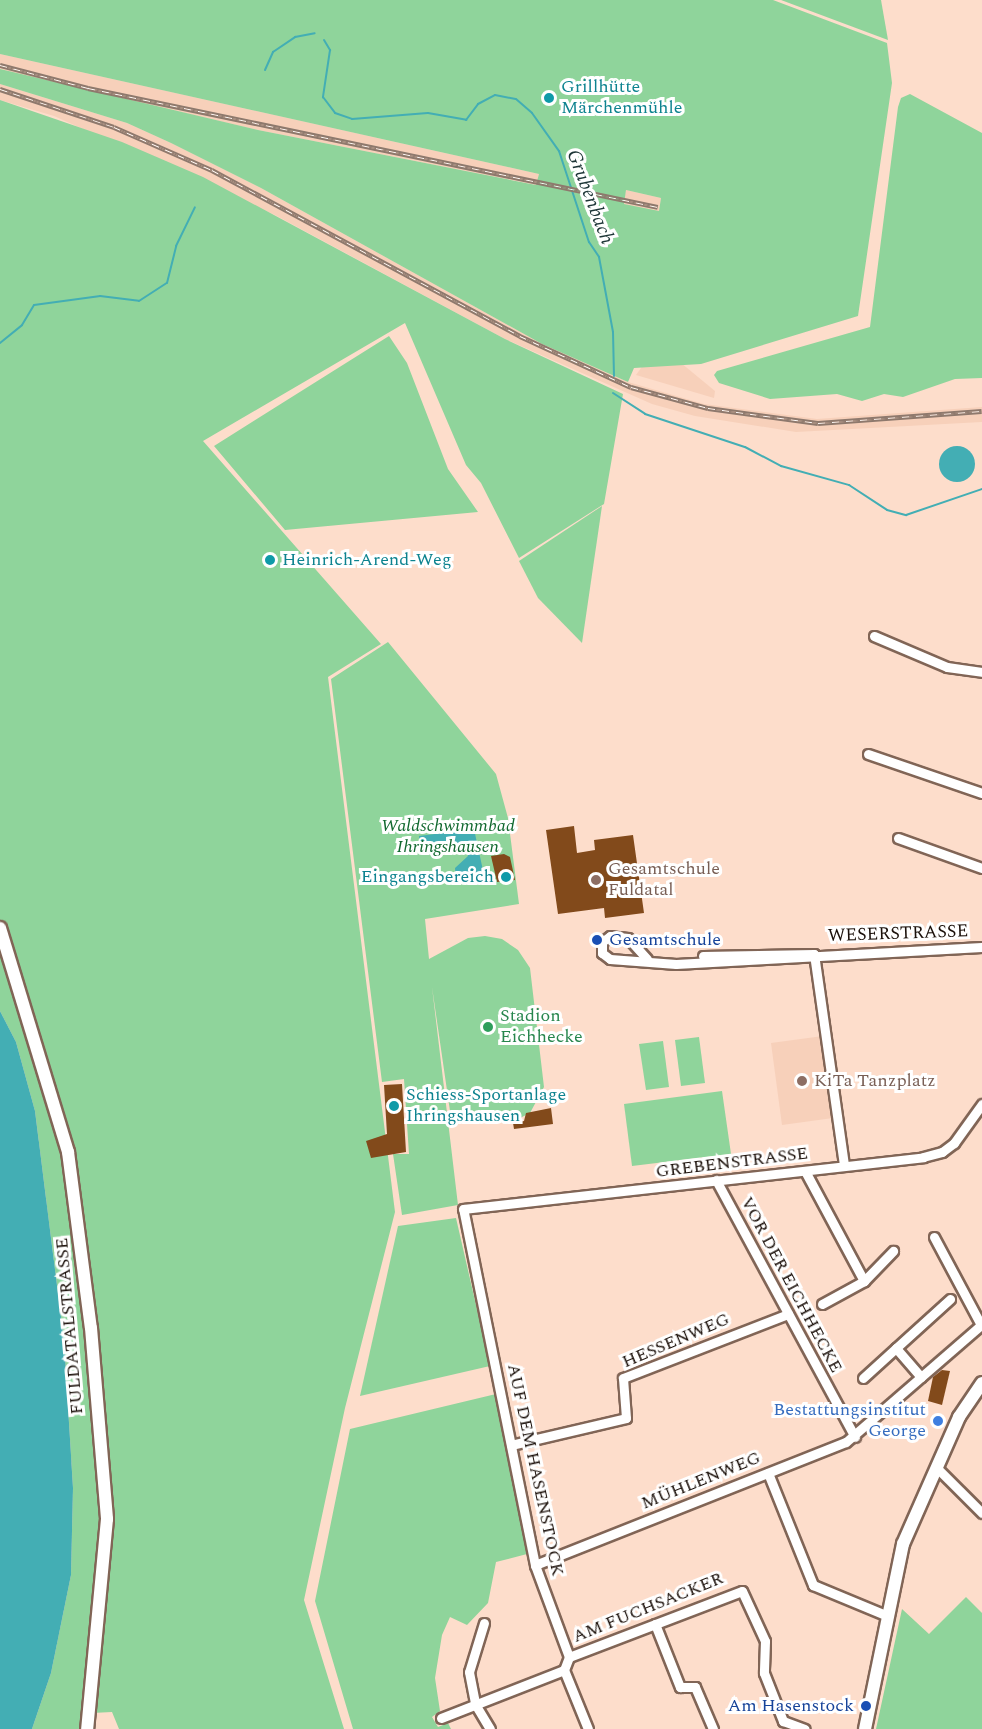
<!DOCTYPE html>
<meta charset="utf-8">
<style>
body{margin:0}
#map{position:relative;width:982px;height:1729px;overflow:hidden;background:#fdddcb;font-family:Spectral,serif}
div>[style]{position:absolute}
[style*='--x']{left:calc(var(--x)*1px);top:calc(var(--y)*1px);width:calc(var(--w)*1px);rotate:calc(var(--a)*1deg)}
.built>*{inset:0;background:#f7d0ba}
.green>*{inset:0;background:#8fd49b}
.water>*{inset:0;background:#43aeb4}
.round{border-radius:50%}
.stream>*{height:2px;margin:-1px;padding:0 1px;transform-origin:1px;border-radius:1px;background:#43aeb4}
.building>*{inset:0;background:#824a1b}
.roads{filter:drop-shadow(2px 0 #816556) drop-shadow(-2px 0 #816556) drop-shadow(0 2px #816556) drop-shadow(0 -2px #816556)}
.street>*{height:9px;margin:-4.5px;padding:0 4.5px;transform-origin:4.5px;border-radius:4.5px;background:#fff}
.secondary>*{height:12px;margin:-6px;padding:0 6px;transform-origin:6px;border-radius:6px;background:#fff}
.rail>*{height:4.5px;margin-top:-2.25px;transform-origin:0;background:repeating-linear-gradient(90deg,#fff 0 7px,#8e796d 0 14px);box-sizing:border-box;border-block:2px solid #8e796d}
.dots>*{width:16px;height:16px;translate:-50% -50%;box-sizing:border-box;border:3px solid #fff;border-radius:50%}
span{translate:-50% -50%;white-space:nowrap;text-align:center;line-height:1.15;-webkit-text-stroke:6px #fff;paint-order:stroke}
.culture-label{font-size:18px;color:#0d838f}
.left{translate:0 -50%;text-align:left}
.right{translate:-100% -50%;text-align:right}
.park-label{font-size:18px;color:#10682e;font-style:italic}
.education-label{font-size:18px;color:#785e54}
.street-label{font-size:18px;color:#1b100a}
.transit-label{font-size:18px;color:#164399}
.leisure-label{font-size:18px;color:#27864d}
.shop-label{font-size:18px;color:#366cbe}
.water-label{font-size:20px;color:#1d3536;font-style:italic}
</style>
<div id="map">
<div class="built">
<div style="clip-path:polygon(0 54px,539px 174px,537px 185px,258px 130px,32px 78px,0 69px)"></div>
<div style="clip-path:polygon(0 84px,127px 123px,171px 143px,261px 188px,542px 344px,628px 382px,704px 404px,817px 419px,982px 407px,982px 422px,796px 432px,695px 416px,652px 404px,505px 339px,275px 215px,54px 116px,0 100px)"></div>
<div style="clip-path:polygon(626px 190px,661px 198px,659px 212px,623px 204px)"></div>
<div style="clip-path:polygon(658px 344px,715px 391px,714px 398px,636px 375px)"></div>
<div style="clip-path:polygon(823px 1036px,833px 1118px,782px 1125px,771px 1043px)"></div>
</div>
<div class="green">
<div style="clip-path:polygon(evenodd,0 0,773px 0,887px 43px,892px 83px,858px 316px,701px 364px,634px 368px,628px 382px,542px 344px,261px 188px,171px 143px,127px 123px,0 84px,0 69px,258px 130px,536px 185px,539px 174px,0 54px,0 0,626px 190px,661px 198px,659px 211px,624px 204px,626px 190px)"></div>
<div style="clip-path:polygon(781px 0,881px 0,888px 40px)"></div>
<div style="clip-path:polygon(910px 94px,982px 133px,982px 378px,955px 379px,903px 397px,884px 394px,862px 401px,837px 394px,770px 399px,719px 383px,714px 375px,717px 371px,870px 327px,898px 107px,901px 98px)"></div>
<div style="clip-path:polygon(0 100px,122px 142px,203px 177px,505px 339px,623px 394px,604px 504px,519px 558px,481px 483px,466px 465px,405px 323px,203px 441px,381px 644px,328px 677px,395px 1212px,345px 1408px,304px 1600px,344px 1729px,119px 1729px,112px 1712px,92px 1713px,81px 1729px,32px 1729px,51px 1673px,71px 1575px,73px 1488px,64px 1341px,35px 1111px,16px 1042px,0 1011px)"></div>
<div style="clip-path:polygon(389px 336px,407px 363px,448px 469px,478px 512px,285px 530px,214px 446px)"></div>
<div style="clip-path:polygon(602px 506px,582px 643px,538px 598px,519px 561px)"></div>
<div style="clip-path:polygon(388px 642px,496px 774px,508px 818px,519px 904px,425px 919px,429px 959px,468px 938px,485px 936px,502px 939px,518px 950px,530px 968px,544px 1087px,530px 1113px,510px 1123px,451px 1118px,432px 987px,458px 1205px,402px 1215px,393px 1154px,409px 1154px,404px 1079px,382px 1082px,331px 679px)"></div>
<div style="clip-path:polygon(699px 1037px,705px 1083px,681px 1086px,675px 1040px)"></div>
<div style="clip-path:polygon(663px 1041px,669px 1087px,646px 1090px,639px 1044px)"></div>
<div style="clip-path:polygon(722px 1091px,731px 1154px,632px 1166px,624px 1104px)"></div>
<div style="clip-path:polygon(456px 1218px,490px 1366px,360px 1396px,398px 1226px)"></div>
<div style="clip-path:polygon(496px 1394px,527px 1554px,496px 1562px,488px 1603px,467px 1625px,450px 1617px,442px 1635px,435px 1678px,440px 1711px,432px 1717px,438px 1727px,448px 1723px,451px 1729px,353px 1729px,315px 1601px,350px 1429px)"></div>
<div style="clip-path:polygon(966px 1597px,982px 1613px,982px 1729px,876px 1729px,902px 1609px,929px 1634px)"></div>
</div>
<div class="water">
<div class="round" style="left:939px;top:446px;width:36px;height:36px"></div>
<div style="clip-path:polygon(474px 829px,484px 875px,456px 881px,455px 868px,468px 856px,467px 849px,421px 855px,419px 836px)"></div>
<div style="clip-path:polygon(0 1011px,16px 1042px,35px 1111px,64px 1341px,73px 1488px,71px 1575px,51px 1673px,32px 1729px,0 1729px)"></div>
</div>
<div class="stream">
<div style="--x:324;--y:40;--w:12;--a:59"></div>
<div style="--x:330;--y:50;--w:48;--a:98.5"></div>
<div style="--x:323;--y:97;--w:20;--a:53"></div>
<div style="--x:335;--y:113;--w:18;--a:19"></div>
<div style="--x:352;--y:119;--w:76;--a:-4.5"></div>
<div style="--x:428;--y:113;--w:39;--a:10"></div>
<div style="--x:466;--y:120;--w:20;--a:-53"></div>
<div style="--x:478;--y:104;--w:19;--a:-28"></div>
<div style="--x:495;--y:95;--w:21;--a:11"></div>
<div style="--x:516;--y:99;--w:21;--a:41"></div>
<div style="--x:532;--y:113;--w:47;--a:54.6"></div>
<div style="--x:559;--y:151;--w:96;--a:71.8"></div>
<div style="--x:589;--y:242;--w:18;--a:56"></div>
<div style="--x:599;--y:257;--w:76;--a:79.4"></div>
<div style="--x:613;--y:332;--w:44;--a:88.7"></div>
<div style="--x:265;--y:70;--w:20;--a:-66"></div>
<div style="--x:273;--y:52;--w:27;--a:-34"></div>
<div style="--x:295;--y:37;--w:20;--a:-11"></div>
<div style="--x:0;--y:343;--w:28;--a:-39"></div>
<div style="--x:22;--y:325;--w:23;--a:-59"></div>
<div style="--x:34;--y:305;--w:67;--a:-7.8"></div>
<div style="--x:100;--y:296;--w:39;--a:7"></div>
<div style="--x:139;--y:301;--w:33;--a:-33"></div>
<div style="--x:167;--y:283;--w:38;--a:-76"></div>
<div style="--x:176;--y:246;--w:43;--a:-64"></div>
<div style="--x:613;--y:393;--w:38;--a:33"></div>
<div style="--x:645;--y:414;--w:105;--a:18.3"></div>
<div style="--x:745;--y:447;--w:41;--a:27.8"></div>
<div style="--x:781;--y:466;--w:71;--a:15.6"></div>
<div style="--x:849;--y:485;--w:45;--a:33.3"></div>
<div style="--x:887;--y:510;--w:20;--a:15"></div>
<div style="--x:906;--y:515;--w:80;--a:-18.9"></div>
</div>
<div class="building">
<div style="clip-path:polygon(574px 826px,577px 853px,595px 850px,594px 840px,633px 835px,644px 913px,605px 918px,604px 908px,558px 914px,546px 830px)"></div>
<div style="clip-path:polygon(504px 854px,510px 857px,515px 880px,497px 882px,491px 856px)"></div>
<div style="clip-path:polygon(402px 1084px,406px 1152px,371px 1158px,366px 1141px,387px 1134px,384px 1085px)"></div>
<div style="clip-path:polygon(551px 1108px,553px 1124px,514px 1129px,513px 1123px,524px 1121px,526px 1113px)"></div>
<div style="clip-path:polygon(942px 1370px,950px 1371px,942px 1405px,928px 1401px,933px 1377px)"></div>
</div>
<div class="roads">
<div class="street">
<div style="--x:874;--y:636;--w:79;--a:23"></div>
<div style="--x:947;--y:667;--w:35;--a:8"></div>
<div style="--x:868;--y:754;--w:120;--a:18.9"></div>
<div style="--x:898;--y:838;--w:89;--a:19.7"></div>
<div style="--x:814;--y:954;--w:214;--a:81.9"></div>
<div style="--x:703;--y:956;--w:111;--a:-1"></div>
<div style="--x:647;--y:959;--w:28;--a:-132"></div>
<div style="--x:628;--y:938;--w:18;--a:-174"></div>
<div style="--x:610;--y:936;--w:10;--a:143"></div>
<div style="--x:602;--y:942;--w:11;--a:90"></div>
<div style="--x:602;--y:953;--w:10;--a:37"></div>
<div style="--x:610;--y:959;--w:66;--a:4.3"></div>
<div style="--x:676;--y:964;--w:306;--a:-3.2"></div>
<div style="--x:805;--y:1171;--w:125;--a:61.8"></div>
<div style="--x:716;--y:1180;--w:292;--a:61.6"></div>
<div style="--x:934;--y:1237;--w:100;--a:61.9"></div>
<div style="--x:822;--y:1304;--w:48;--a:-28.7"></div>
<div style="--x:864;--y:1281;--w:42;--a:-46"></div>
<div style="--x:921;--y:1377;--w:38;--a:-131"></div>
<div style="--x:896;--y:1348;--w:73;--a:-42.2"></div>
<div style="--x:863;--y:1378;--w:45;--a:-42.3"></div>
<div style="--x:511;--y:1445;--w:118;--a:-13.2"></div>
<div style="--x:626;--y:1418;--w:40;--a:-94.3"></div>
<div style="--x:623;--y:1378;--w:177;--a:-21.2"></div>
<div style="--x:936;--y:1467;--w:65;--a:45"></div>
<div style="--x:768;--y:1473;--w:121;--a:68.1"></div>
<div style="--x:813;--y:1585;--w:81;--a:22.5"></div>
<div style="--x:535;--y:1565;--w:334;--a:-21.6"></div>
<div style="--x:846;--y:1442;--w:180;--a:-40.9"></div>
<div style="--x:484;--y:1623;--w:51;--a:107"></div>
<div style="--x:469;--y:1672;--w:33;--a:79"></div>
<div style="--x:475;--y:1704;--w:29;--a:59"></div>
<div style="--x:655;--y:1624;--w:68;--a:68.4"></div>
<div style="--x:680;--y:1687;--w:15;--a:0"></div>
<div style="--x:695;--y:1687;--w:46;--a:66.8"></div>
<div style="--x:569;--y:1657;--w:185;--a:-20.9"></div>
<div style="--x:742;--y:1591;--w:55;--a:65.3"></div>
<div style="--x:765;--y:1641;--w:32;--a:92"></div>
<div style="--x:764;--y:1673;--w:52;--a:68.4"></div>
<div style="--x:441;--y:1718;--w:132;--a:-21.3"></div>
<div style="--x:783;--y:1721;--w:23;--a:20"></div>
<div style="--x:588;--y:1729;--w:64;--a:-112.1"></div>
<div style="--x:564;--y:1670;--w:14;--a:-69"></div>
<div style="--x:569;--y:1657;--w:98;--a:-110.3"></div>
<div style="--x:535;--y:1565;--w:363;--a:-101.4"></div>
<div style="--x:463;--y:1209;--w:463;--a:-6.4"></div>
<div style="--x:923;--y:1157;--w:20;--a:-15"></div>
<div style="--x:942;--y:1152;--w:15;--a:-37"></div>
<div style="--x:954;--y:1143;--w:48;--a:-54.3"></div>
</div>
<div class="secondary">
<div style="--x:0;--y:928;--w:234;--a:73.1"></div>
<div style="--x:68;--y:1152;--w:177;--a:82.6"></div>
<div style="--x:91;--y:1328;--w:192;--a:85.2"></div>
<div style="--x:107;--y:1519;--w:211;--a:95.4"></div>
<div style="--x:865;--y:1729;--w:189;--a:-78.4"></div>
<div style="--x:903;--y:1544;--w:139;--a:-66.2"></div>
<div style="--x:959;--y:1417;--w:41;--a:-55.9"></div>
</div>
</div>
<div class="rail">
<div style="--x:0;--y:65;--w:91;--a:14.6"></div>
<div style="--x:88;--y:88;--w:582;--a:11.79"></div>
<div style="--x:0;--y:89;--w:120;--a:18.4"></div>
<div style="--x:114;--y:127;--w:107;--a:23.7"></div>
<div style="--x:212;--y:170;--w:350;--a:28.3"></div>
<div style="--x:520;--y:336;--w:122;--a:24.7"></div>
<div style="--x:631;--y:387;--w:80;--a:15.3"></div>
<div style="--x:708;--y:408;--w:111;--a:7.8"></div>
<div style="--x:818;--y:423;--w:164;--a:-4.2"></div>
</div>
<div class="dots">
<div style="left:549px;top:98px;background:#0f9aa8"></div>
<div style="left:270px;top:560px;background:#0f9aa8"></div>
<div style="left:506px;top:877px;background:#0f9aa8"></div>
<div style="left:596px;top:880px;background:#8d6e63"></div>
<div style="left:597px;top:940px;background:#1a4fb4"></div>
<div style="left:488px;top:1027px;background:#2e9e5b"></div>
<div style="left:802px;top:1081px;background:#8d6e63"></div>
<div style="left:394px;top:1106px;background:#0f9aa8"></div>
<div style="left:938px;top:1421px;background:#3f7fe0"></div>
<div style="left:866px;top:1706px;background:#1a4fb4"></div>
</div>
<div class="culture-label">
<span class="left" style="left:561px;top:98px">Grillhütte<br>Märchenmühle</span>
<span class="left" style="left:282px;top:560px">Heinrich-Arend-Weg</span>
<span class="right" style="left:494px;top:877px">Eingangsbereich</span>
<span class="left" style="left:406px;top:1106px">Schiess-Sportanlage<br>Ihringshausen</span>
</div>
<div class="park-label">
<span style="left:448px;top:837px">Waldschwimmbad<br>Ihringshausen</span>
</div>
<div class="education-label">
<span class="left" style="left:608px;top:880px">Gesamtschule<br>Fuldatal</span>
<span class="left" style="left:814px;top:1081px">KiTa Tanzplatz</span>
</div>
<div class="street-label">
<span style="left:898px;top:934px;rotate:-2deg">WESERSTRASSE</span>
<span style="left:732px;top:1163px;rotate:-7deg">GREBENSTRASSE</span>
<span style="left:791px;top:1285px;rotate:62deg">VOR DER EICHHECKE</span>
<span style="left:70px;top:1326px;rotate:-95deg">FULDATALSTRASSE</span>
<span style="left:676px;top:1341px;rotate:-23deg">HESSENWEG</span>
<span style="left:535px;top:1470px;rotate:78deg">AUF DEM HASENSTOCK</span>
<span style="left:701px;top:1481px;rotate:-22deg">MÜHLENWEG</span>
<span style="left:648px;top:1608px;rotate:-22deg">AM FUCHSACKER</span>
</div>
<div class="transit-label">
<span class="left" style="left:609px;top:940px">Gesamtschule</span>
<span class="right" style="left:854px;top:1706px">Am Hasenstock</span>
</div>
<div class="leisure-label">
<span class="left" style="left:500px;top:1027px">Stadion<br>Eichhecke</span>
</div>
<div class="shop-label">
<span class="right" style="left:926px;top:1421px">Bestattungsinstitut<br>George</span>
</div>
<div class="water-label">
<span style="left:590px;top:197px;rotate:69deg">Grubenbach</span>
</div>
</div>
